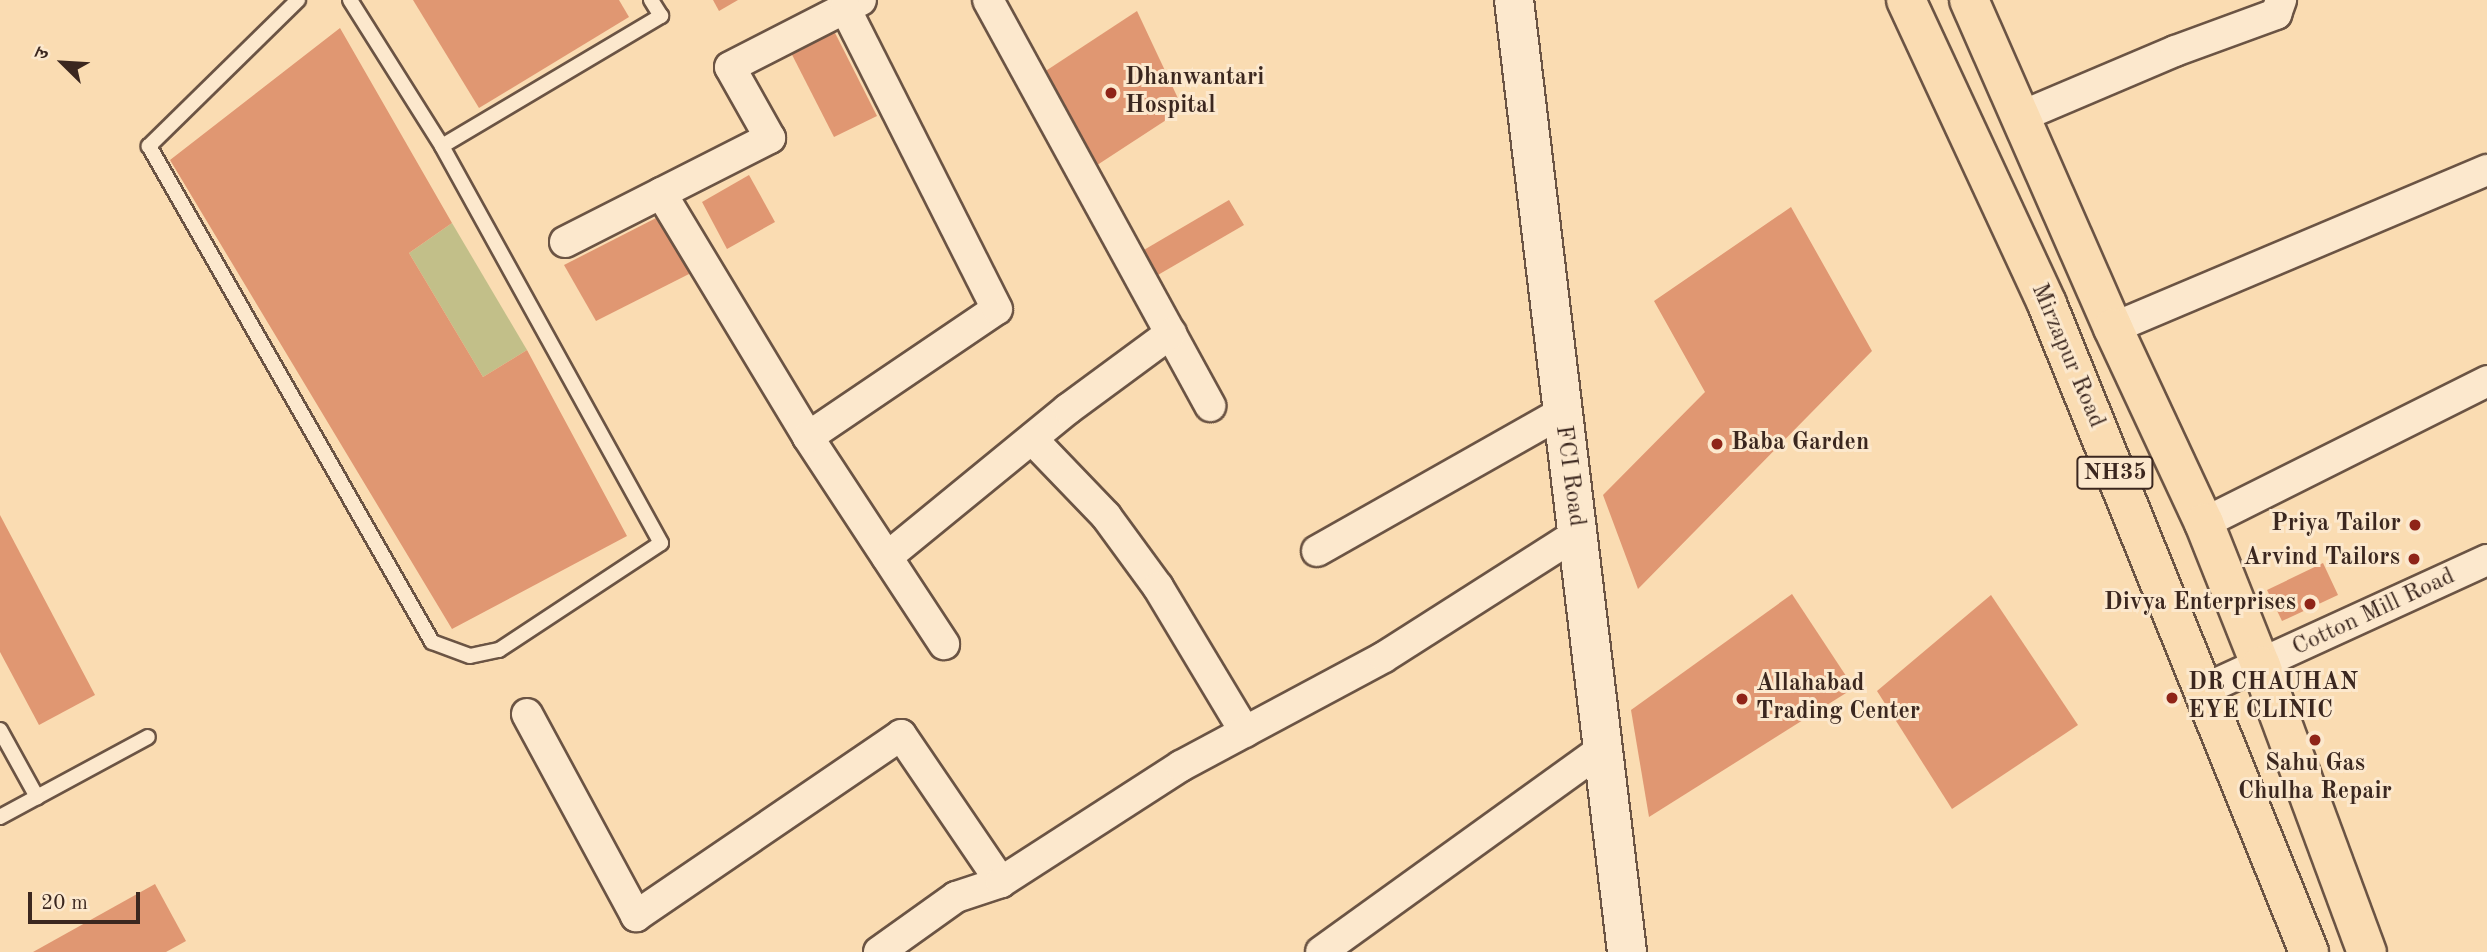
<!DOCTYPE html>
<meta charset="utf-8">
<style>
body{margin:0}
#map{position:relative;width:2487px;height:952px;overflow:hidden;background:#fadcb2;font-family:"Old Standard TT","Noto Serif Devanagari",serif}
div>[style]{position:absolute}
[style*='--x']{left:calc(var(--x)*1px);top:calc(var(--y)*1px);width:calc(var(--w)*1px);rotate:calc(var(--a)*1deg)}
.green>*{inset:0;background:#c2bf89}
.building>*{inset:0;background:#e09772}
.roads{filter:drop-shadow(2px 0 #6b5444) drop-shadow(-2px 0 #6b5444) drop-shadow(0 2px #6b5444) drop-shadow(0 -2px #6b5444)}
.lane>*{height:14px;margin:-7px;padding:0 7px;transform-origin:7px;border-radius:7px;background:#fce8cd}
.street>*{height:30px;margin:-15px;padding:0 15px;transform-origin:15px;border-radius:15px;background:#fce8cd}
.secondary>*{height:38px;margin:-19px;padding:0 19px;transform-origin:19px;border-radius:19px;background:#fce8cd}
.highway>*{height:38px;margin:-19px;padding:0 19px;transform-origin:19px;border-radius:19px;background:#fadcb2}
.dots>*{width:19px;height:19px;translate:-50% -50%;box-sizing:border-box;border:4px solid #fce8cd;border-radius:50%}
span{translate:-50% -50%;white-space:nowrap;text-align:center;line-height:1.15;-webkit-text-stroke:6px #fce8cd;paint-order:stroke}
.shield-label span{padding:2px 5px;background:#fce8cd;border:2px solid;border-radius:5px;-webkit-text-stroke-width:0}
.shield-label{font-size:23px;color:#3b271f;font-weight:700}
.poi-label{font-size:24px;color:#3b271f;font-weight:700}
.left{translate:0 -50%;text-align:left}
.right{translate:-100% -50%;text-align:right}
.street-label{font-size:24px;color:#3b271f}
.north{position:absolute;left:28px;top:28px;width:70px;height:70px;-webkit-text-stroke:5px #fce8cd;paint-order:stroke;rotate:294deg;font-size:19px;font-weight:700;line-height:28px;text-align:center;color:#3b271f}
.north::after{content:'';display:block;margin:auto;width:24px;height:32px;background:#3b271f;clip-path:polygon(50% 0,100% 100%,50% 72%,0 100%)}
.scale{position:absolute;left:28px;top:892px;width:112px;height:32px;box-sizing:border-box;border:4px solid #3b271f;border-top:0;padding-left:9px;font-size:21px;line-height:24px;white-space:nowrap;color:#3b271f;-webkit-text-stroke:5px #fce8cd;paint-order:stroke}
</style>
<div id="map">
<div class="green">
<div style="clip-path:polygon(452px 223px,527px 350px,483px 377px,409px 253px)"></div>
</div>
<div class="building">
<div style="clip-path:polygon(413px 0,619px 0,629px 17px,479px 108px)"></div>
<div style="clip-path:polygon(713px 0,738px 0,719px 11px)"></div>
<div style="clip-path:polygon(1137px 11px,1183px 109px,1088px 171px,1038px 76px)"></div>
<div style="clip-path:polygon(828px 19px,877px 116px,834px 137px,785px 41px)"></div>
<div style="clip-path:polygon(340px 28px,452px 223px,409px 253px,483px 377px,527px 350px,627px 536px,452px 629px,170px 160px)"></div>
<div style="clip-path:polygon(749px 175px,775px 222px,727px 249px,702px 202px)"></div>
<div style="clip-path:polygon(1229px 200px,1244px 225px,1151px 279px,1137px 254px)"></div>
<div style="clip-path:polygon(1791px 207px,1872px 351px,1638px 589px,1603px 495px,1705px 392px,1654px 301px)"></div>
<div style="clip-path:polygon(660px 216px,693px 272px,596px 321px,564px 265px)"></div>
<div style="clip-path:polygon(0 515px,95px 695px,39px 725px,0 652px)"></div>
<div style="clip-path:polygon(2323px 563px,2338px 595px,2282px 621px,2267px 590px)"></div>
<div style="clip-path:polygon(1792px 594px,1854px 688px,1649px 817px,1631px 710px)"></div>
<div style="clip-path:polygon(1991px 595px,2078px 725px,1952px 809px,1877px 691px)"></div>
<div style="clip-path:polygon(155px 884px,186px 941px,166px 952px,33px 952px)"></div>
</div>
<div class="roads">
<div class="lane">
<div style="--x:298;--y:0;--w:209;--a:135.6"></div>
<div style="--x:149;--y:146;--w:571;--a:60.29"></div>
<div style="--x:432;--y:642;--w:40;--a:20.2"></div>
<div style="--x:470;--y:656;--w:30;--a:-12"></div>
<div style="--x:499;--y:650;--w:194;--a:-33.4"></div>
<div style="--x:661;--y:543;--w:453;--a:-118.9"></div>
<div style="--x:350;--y:0;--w:173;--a:57.8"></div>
<div style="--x:442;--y:146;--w:255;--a:-30.7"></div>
<div style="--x:661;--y:16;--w:19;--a:-122"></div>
<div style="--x:0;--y:730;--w:77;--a:61.1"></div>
<div style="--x:0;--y:817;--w:168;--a:-28.4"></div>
</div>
<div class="street">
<div style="--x:988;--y:0;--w:463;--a:61.3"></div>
<div style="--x:2022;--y:116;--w:166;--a:-23"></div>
<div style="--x:2175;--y:51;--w:108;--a:-20.1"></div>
<div style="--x:2276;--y:14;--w:15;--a:-70"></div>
<div style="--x:661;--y:193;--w:285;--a:58.9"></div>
<div style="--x:808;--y:437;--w:248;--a:56.7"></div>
<div style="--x:565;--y:242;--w:230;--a:-26.9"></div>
<div style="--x:770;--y:138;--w:81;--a:-119.4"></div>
<div style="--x:730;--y:67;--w:147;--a:-27.1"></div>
<div style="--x:2113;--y:328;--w:406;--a:-22.9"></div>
<div style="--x:808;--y:437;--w:228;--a:-34.1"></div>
<div style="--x:997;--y:309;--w:337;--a:-116.8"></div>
<div style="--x:1032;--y:439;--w:107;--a:46.1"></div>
<div style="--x:1106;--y:516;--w:88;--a:53.8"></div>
<div style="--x:1158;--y:587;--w:169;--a:59"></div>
<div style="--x:2204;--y:523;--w:317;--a:-26.6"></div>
<div style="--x:1317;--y:551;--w:280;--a:-29.5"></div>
<div style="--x:887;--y:557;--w:234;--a:-39.3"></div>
<div style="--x:1068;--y:409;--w:128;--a:-36.4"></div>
<div style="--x:2203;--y:690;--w:312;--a:-24.6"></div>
<div style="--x:527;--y:714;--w:230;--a:61.6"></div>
<div style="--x:636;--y:916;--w:321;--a:-34.3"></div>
<div style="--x:901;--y:735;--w:178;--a:55.8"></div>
<div style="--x:879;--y:952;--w:95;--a:-35.5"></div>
<div style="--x:956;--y:897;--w:47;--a:-18.4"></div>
<div style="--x:1001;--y:882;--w:214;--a:-32.8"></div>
<div style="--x:1181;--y:766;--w:230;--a:-28.2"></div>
<div style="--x:1384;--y:657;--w:229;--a:-32.5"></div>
<div style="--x:1321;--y:952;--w:349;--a:-35.8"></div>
</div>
<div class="secondary">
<div style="--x:1514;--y:0;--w:959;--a:83.23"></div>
</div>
<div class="highway">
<div style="--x:1906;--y:0;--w:335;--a:65.1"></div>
<div style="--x:2047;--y:304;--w:699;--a:67.99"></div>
<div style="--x:1969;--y:0;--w:358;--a:66.3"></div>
<div style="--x:2113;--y:328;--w:215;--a:65"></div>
<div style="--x:2204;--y:523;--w:154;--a:68.3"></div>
<div style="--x:2261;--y:666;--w:305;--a:69.7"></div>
</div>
</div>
<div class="dots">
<div style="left:1111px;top:93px;background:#8f2418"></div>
<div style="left:1717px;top:444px;background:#8f2418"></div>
<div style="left:2415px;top:525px;background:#8f2418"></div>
<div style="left:2414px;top:559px;background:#8f2418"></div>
<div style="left:2310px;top:604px;background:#8f2418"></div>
<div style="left:2172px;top:698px;background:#8f2418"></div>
<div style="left:1742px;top:699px;background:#8f2418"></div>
<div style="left:2315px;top:740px;background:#8f2418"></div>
</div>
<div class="shield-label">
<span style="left:2115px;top:473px">NH35</span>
</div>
<div class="poi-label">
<span class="left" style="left:1125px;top:93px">Dhanwantari<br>Hospital</span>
<span class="left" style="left:1731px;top:444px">Baba Garden</span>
<span class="right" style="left:2401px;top:525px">Priya Tailor</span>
<span class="right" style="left:2400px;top:559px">Arvind Tailors</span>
<span class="right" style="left:2296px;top:604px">Divya Enterprises</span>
<span class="left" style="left:2188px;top:698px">DR CHAUHAN<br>EYE CLINIC</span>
<span class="left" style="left:1756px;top:699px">Allahabad<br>Trading Center</span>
<span style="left:2315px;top:779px">Sahu Gas<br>Chulha Repair</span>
</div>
<div class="street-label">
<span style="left:2067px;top:356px;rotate:67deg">Mirzapur Road</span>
<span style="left:1569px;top:476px;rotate:82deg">FCI Road</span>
<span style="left:2374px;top:613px;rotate:-25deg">Cotton Mill Road</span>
</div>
<div class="north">उ</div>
<div class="scale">20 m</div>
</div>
